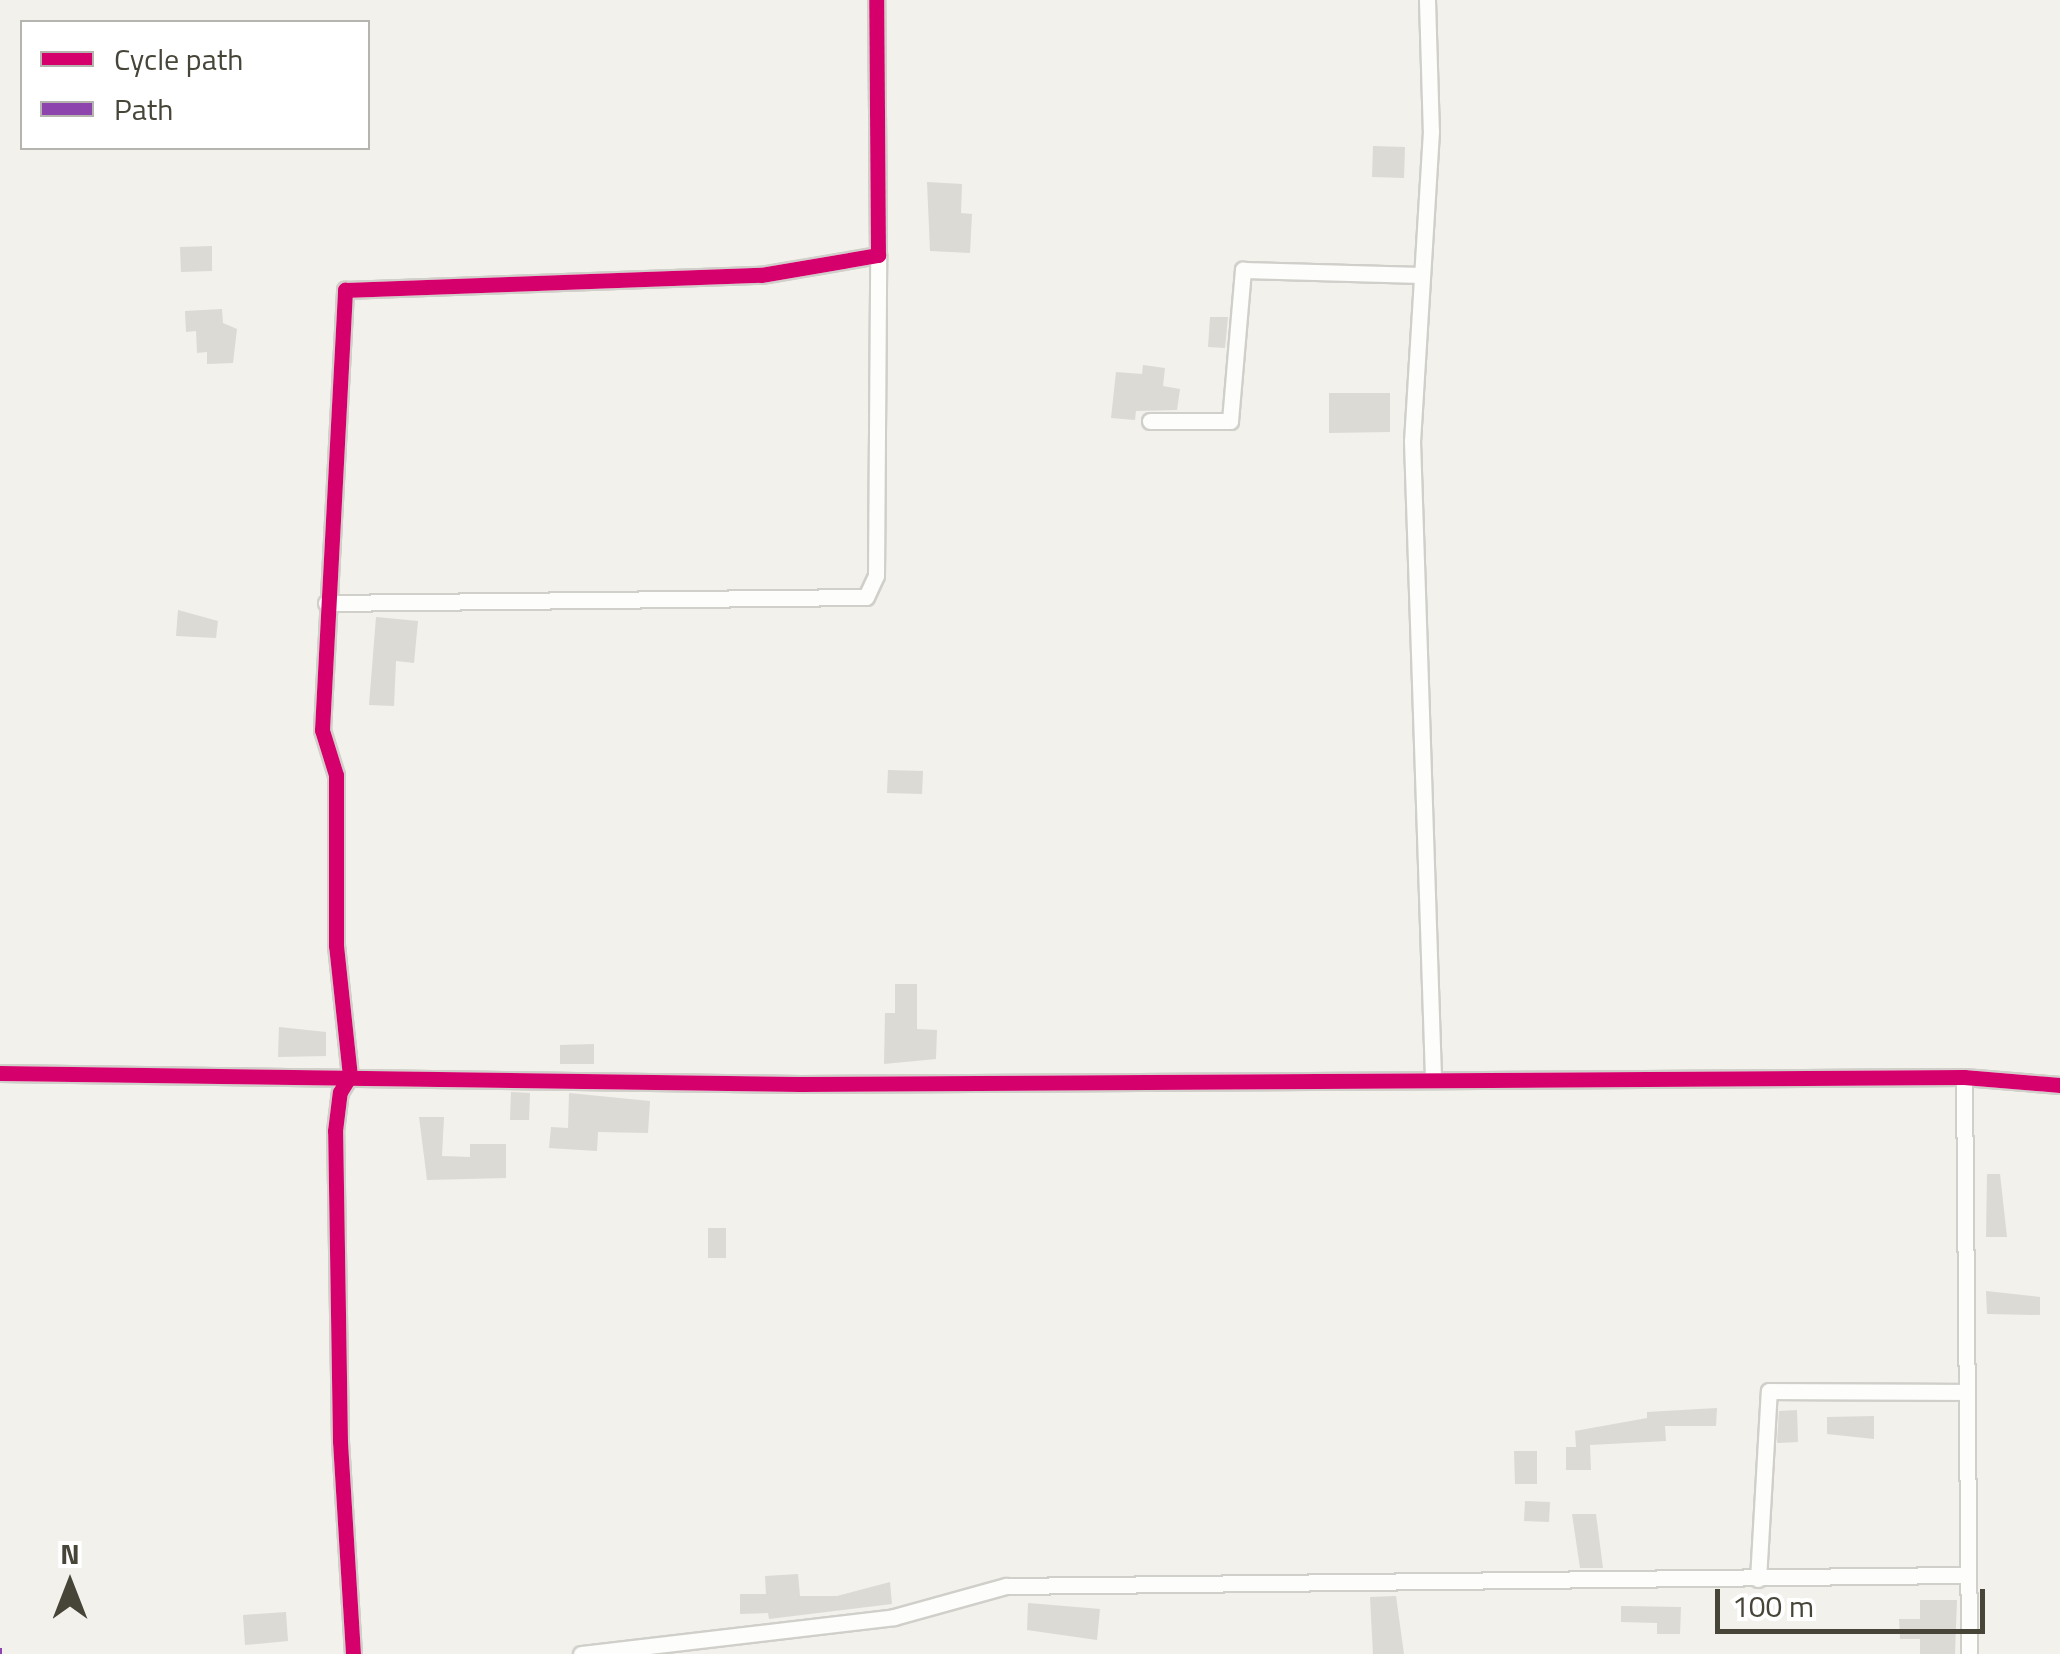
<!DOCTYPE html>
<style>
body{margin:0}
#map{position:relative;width:2060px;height:1654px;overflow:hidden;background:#f2f1ec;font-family:"Titillium Web",sans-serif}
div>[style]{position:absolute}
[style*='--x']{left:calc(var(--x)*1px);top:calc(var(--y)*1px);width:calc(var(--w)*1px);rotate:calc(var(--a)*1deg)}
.building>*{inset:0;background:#dbdad5}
.roads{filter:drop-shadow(2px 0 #d0cfca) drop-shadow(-2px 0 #d0cfca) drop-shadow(0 2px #d0cfca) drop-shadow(0 -2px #d0cfca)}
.minor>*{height:15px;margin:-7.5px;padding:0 7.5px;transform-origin:7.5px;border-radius:7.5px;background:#fdfdfc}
.quiet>*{height:12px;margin-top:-6px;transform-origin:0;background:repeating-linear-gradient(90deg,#8e44ad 0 25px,transparent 0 37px)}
.cycleway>*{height:15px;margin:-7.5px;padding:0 7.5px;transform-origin:7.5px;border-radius:7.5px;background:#d6006c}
span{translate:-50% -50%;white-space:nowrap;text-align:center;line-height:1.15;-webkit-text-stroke:9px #fff;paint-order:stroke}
.legend{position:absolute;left:20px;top:20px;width:350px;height:130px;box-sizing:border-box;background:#fff;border:2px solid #b5b4af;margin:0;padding:12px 18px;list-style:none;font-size:30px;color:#474438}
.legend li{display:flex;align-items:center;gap:20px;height:50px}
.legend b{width:50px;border:2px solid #b5b4af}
.north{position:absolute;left:20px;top:1534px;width:100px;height:100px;-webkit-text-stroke:8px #fff;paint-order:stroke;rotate:0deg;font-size:28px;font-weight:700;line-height:40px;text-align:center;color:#474438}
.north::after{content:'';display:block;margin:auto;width:35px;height:45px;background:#474438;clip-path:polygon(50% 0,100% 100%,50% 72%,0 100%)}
.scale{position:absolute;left:1715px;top:1589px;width:270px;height:45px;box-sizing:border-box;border:5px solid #474438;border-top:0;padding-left:12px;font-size:30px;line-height:35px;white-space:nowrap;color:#474438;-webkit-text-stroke:8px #fff;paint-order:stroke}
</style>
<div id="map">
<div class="building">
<div style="clip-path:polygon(1373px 146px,1405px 147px,1404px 178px,1372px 177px)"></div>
<div style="clip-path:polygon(927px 182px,962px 184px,961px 213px,972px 214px,970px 253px,930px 251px)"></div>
<div style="clip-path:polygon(212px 246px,212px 271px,181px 272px,180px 247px)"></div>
<div style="clip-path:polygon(222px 309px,223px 323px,237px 329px,233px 363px,207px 364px,207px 352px,197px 353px,196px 331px,186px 332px,185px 311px)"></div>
<div style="clip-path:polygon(1210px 317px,1228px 317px,1225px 348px,1208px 347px)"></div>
<div style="clip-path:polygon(1143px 365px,1165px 368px,1163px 386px,1180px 389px,1177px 410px,1136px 411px,1135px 420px,1111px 418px,1116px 372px,1142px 374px)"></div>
<div style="clip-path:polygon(1329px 393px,1390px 393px,1390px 432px,1329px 433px)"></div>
<div style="clip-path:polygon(178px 610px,218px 621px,216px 638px,176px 636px)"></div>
<div style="clip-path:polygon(376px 617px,418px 621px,414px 663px,396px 661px,394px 706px,369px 705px)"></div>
<div style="clip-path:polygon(888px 770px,923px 771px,922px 794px,887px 793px)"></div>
<div style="clip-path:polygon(895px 984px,917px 984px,917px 1029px,937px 1030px,936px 1059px,884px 1064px,885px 1013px,895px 1013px)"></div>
<div style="clip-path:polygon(279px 1027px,326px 1032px,326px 1056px,278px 1057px)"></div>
<div style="clip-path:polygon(594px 1044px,594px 1064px,560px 1064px,560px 1045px)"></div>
<div style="clip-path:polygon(511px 1092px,530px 1093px,529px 1120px,510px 1120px)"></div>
<div style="clip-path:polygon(569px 1093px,650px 1101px,648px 1133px,598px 1132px,597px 1151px,549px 1148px,551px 1127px,568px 1128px)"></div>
<div style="clip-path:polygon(419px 1117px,444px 1117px,442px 1156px,470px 1157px,470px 1144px,506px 1144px,506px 1178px,427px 1180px)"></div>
<div style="clip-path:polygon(1987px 1174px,2000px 1174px,2007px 1237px,1986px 1237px)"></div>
<div style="clip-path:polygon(708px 1228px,726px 1228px,726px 1258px,708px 1258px)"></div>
<div style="clip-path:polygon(1986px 1291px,2040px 1297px,2040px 1315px,1987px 1314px)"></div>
<div style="clip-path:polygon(1717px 1408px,1716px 1426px,1665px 1426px,1666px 1441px,1590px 1445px,1591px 1470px,1566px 1470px,1566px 1447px,1576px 1447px,1575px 1431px,1647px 1418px,1647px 1412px)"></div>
<div style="clip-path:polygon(1797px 1410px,1798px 1442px,1777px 1443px,1779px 1411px)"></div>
<div style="clip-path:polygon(1874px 1416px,1874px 1439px,1827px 1434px,1827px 1417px)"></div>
<div style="clip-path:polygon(1514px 1451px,1537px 1451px,1537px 1484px,1515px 1484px)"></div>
<div style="clip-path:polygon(1525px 1501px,1550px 1502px,1549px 1522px,1524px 1521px)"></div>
<div style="clip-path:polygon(1572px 1514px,1596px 1514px,1603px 1568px,1580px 1568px)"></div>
<div style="clip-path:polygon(798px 1574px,800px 1596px,837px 1596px,890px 1582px,892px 1604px,769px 1619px,768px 1613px,740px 1614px,740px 1594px,766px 1594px,765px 1576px)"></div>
<div style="clip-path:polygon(1396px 1596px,1404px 1654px,1373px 1654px,1370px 1597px)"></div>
<div style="clip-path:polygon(1920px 1600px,1957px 1600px,1955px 1654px,1920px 1654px,1920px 1639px,1900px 1639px,1899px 1619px,1920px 1619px)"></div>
<div style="clip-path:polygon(1028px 1603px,1100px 1609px,1097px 1640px,1027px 1630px)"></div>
<div style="clip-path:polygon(1621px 1606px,1681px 1607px,1680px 1634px,1657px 1634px,1657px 1623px,1621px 1622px)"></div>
<div style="clip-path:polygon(286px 1612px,288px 1641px,245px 1645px,243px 1615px)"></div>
</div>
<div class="roads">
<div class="minor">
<div style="--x:1427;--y:0;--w:131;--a:88.3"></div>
<div style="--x:1431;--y:131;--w:311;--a:93.5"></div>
<div style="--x:1412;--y:441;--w:636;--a:88.11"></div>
<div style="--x:1150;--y:421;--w:80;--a:0"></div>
<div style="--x:1230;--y:421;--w:152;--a:-85.1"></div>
<div style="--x:1243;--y:270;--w:179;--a:1.6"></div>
<div style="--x:326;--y:603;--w:540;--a:-0.64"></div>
<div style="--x:866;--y:597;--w:23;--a:-65"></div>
<div style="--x:876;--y:576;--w:321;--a:-89.6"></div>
<div style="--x:0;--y:1073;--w:800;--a:0.79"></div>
<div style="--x:800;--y:1084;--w:1164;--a:-0.34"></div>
<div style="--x:1964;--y:1077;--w:96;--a:4.8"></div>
<div style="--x:1964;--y:1077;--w:577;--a:89.5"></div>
<div style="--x:1758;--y:1579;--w:188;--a:-86.7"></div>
<div style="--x:1769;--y:1391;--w:198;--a:0.3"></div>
<div style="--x:353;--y:1654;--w:213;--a:-93.5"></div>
<div style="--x:340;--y:1441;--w:310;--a:-90.9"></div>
<div style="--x:335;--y:1131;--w:39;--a:-83"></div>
<div style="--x:340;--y:1092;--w:19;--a:-58"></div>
<div style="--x:350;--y:1076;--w:131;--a:-96.1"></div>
<div style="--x:336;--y:946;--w:171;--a:-90"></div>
<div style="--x:336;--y:775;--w:47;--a:-107.3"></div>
<div style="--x:322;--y:730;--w:441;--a:-87"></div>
<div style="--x:345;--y:290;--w:416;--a:-2.1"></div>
<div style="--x:761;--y:275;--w:119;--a:-9.7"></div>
<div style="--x:878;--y:255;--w:255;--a:-90.4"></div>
<div style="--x:581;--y:1654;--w:315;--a:-6.7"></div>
<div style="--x:894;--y:1617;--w:116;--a:-15.5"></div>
<div style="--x:1006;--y:1586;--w:961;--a:-0.66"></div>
</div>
</div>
<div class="quiet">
<div style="--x:0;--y:1654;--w:2;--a:0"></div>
</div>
<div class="cycleway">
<div style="--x:0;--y:1073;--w:800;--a:0.79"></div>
<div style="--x:800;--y:1084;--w:1164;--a:-0.34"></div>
<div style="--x:1964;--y:1077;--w:96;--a:4.8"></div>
<div style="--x:353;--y:1654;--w:213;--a:-93.5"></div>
<div style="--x:340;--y:1441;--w:310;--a:-90.9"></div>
<div style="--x:335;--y:1131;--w:39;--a:-83"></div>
<div style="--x:340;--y:1092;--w:19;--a:-58"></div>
<div style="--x:350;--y:1076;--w:131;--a:-96.1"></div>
<div style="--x:336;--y:946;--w:171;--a:-90"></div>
<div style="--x:336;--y:775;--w:47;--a:-107.3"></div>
<div style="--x:322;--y:730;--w:441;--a:-87"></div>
<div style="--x:345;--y:290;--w:416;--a:-2.1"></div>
<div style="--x:761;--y:275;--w:119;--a:-9.7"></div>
<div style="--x:878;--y:255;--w:255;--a:-90.4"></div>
</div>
<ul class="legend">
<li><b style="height:12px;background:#d6006c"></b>Cycle path</li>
<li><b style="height:12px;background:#8e44ad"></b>Path</li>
</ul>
<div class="north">N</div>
<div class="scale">100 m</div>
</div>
